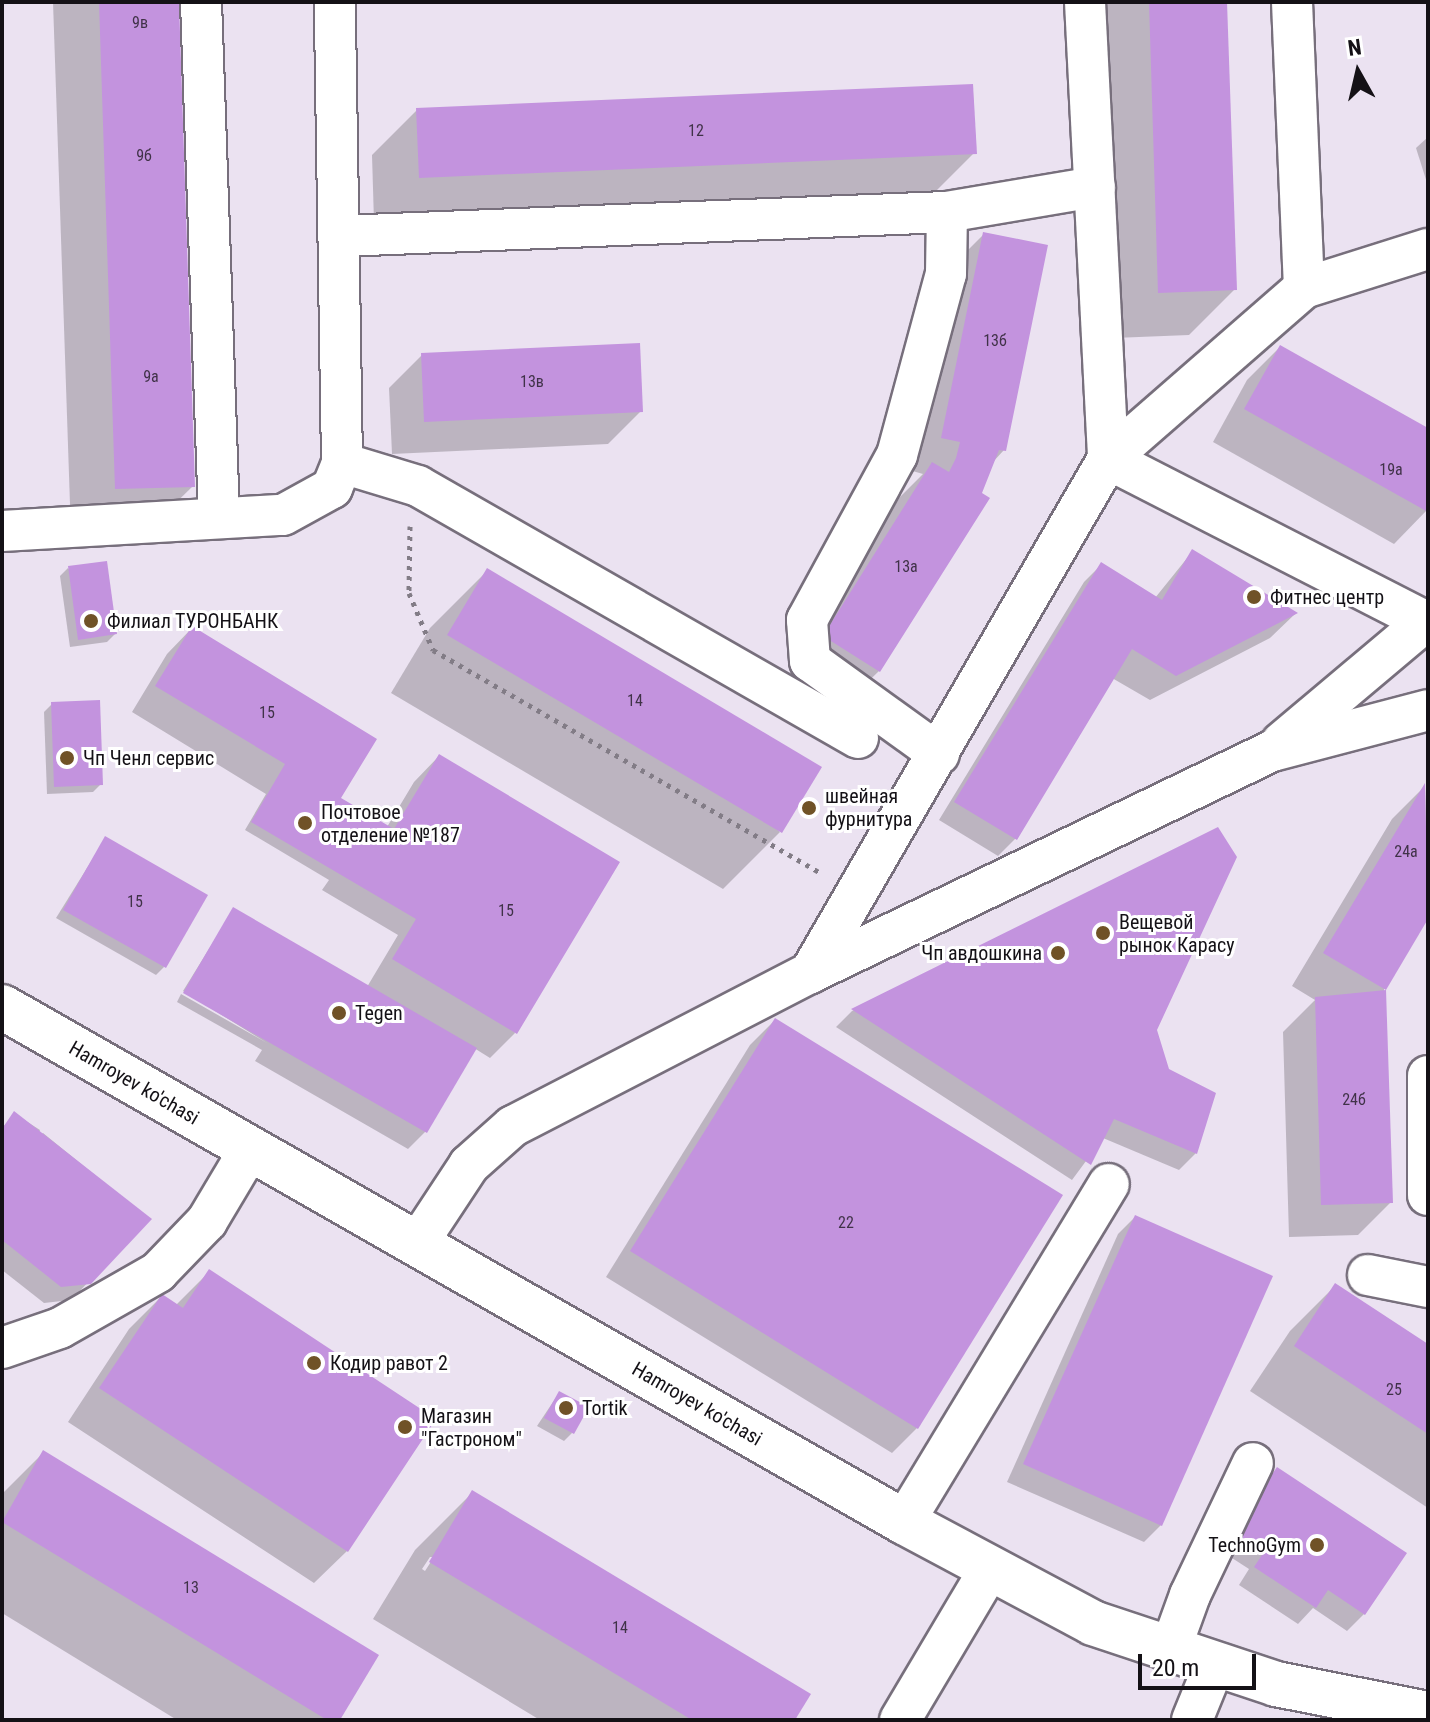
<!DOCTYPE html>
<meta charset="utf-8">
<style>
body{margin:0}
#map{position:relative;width:1430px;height:1722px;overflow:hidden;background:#ebe2f1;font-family:"Roboto Condensed",sans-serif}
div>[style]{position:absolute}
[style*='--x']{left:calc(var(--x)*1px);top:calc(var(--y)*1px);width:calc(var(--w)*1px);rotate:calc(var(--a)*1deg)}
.shadow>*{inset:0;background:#0003}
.building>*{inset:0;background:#c393de}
.path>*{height:5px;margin-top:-2.5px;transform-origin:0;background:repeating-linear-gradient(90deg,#827c86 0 4px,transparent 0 10px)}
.roads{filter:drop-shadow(2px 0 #776f7c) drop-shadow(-2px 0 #776f7c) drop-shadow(0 2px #776f7c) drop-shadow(0 -2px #776f7c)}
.minor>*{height:40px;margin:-20px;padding:0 20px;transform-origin:20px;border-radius:20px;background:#fff}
.major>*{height:44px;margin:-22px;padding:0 22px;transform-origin:22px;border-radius:22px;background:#fff}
.dots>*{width:22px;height:22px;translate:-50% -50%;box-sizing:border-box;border:4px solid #fff;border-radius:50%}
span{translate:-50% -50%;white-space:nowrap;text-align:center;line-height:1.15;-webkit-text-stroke:6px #fff;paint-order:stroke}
.number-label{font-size:16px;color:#403248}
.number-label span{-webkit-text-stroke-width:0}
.poi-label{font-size:20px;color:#141116}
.left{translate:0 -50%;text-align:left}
.right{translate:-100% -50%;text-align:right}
.street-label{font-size:20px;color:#141116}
.frame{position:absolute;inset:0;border:4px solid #141116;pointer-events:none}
.north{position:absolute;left:1318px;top:32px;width:80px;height:80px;-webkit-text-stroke:6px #fff;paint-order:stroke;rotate:352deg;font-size:22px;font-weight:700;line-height:32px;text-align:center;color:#141116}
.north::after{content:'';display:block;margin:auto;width:28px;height:36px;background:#141116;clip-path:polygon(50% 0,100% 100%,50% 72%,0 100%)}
.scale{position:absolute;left:1138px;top:1654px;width:118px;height:36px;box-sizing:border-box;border:4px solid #141116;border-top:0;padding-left:10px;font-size:24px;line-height:28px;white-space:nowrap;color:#141116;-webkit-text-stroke:6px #fff;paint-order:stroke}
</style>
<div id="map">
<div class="shadow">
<div style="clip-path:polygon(53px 2px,177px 2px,193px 486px,147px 531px,71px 534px)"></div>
<div style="clip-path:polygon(1103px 2px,1225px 2px,1234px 290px,1189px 335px,1114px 338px)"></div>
<div style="clip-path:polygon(417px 110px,974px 153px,929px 198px,374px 222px,372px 155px)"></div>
<div style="clip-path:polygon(1428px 137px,1428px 186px,1416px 148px)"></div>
<div style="clip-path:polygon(984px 234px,1004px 450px,992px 463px,879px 671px,846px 703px,791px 669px,900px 497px,923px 474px,909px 470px,951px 267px)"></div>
<div style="clip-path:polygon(1280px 347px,1428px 430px,1428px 509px,1394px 544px,1213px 442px,1247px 380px)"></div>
<div style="clip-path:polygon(422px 355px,641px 411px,608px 444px,392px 454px,389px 388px)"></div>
<div style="clip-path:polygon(1192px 552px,1295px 614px,1270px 638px,1150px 700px,1112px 678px,1015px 839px,998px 856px,939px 820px,1084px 582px,1101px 565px,1155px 598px)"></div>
<div style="clip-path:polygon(68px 568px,115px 634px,107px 642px,70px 647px,60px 576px)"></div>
<div style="clip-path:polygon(487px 571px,780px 832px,723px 889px,391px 693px,430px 628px)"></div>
<div style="clip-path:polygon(192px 628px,338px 799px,387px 827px,414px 782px,439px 756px,515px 1033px,490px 1058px,474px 1048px,425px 1132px,408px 1149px,255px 1061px,262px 1050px,177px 1002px,181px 994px,267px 1043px,183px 991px,233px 910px,367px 987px,398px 935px,322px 890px,329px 880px,245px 830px,266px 794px,132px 712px,167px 654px)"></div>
<div style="clip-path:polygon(52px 704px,101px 784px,93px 792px,47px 794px,44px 712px)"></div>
<div style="clip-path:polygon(1425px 786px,1428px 915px,1384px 989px,1391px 1202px,1358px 1235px,1289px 1237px,1283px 1032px,1315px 1000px,1292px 986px,1392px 819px)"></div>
<div style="clip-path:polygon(1218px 829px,1155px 1030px,1196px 1153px,1179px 1170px,1103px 1138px,1072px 1180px,836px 1027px,852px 1011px)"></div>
<div style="clip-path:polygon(105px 839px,164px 967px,156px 975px,56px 918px)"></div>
<div style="clip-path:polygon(775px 1020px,917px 1428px,892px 1453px,606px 1277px,750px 1045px)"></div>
<div style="clip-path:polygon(15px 1114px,40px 1130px,37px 1138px,43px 1133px,149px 1219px,71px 1300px,44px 1303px,2px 1270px,2px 1128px)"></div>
<div style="clip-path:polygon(1135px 1217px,1161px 1525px,1144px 1542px,1007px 1482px,1118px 1234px)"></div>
<div style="clip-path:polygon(209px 1272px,347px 1551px,314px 1583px,68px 1422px,129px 1329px,162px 1296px,176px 1305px)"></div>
<div style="clip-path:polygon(1335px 1286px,1428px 1347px,1428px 1508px,1250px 1391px,1290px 1331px)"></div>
<div style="clip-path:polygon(559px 1393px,572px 1433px,564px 1441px,537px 1426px)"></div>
<div style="clip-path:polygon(44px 1452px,337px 1720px,177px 1720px,2px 1613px,2px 1494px)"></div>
<div style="clip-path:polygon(1277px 1469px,1364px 1614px,1347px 1631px,1313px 1608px,1298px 1624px,1239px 1585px,1249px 1569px,1218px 1549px)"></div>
<div style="clip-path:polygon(evenodd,472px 1493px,793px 1720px,540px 1720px,373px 1619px,415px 1550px,472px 1493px,430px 1557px,434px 1557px,425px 1571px,422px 1569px,430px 1557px)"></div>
</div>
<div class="building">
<div style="clip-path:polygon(99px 2px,179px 2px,195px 487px,115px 489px)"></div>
<div style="clip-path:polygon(1149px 2px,1227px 2px,1237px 290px,1158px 293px)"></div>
<div style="clip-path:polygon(973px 84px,977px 154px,419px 178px,416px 108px)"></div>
<div style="clip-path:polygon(983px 232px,1048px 245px,1006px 451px,999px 450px,982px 493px,990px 498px,880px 672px,823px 636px,932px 462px,949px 472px,956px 458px,960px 442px,941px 438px)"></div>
<div style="clip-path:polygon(640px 343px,643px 412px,424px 422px,421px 353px)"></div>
<div style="clip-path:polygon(1280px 345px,1428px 428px,1428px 512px,1244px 409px)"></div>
<div style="clip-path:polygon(1192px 549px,1298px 613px,1176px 676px,1132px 649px,1017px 840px,954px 802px,1101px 562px,1162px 600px)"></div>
<div style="clip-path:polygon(107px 561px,117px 634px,78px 640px,68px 566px)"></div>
<div style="clip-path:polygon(487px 568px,822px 767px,782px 833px,447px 635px)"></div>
<div style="clip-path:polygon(192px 626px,377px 739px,341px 798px,394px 829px,439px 754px,620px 862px,517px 1034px,392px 959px,416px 919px,251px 822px,285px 764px,155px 686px)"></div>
<div style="clip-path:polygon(100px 700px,103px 785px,54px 787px,51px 702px)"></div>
<div style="clip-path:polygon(1425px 783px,1428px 919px,1386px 990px,1323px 953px)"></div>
<div style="clip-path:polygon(1218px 827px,1237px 857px,1157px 1030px,1169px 1069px,1216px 1093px,1197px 1154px,1114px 1119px,1091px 1165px,851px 1009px)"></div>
<div style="clip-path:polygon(105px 836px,208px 895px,166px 968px,63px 910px)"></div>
<div style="clip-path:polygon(233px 907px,477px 1048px,427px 1133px,183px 993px)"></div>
<div style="clip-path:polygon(1386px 990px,1393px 1203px,1321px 1205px,1315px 997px)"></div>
<div style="clip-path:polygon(775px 1018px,1063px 1195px,918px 1429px,630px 1251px)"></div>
<div style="clip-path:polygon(14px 1111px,152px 1219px,91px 1284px,61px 1287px,2px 1240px,2px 1129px)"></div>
<div style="clip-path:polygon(1135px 1215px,1273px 1276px,1162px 1526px,1023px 1464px)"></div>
<div style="clip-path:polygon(209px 1269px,436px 1419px,348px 1552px,99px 1388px,162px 1294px,183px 1308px)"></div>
<div style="clip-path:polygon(1335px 1283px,1428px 1344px,1428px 1434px,1294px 1346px)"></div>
<div style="clip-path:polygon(559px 1391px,589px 1407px,574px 1434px,544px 1418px)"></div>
<div style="clip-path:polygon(43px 1450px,379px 1655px,340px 1720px,327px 1720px,2px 1522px)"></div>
<div style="clip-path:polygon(1277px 1467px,1407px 1553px,1365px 1615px,1328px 1590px,1316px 1608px,1254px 1567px,1264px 1552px,1233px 1532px)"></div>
<div style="clip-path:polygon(472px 1490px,811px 1694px,795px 1720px,692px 1720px,429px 1562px)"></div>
</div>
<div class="path">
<div style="--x:410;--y:526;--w:67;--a:90.9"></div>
<div style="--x:409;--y:593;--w:62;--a:67.2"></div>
<div style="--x:433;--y:650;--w:449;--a:29.9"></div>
</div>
<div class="roads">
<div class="minor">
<div style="--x:201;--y:2;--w:516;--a:88"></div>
<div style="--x:1085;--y:2;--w:458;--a:87.1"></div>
<div style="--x:1108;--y:459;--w:355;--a:27.1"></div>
<div style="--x:1292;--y:2;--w:286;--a:87.6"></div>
<div style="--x:341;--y:236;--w:606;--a:-2.27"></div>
<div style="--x:342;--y:463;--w:79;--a:16.8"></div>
<div style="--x:418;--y:486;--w:507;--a:29.8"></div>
<div style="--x:2;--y:531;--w:281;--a:-3.3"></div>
<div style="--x:283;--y:515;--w:56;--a:-28.9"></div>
<div style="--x:332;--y:488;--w:27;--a:-68"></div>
<div style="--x:342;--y:463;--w:461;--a:-90.9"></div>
<div style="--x:1281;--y:743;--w:192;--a:-40.1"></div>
<div style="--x:939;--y:754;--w:159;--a:-144.2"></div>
<div style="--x:810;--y:661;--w:41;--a:-94.2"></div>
<div style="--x:807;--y:620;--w:188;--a:-61.4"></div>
<div style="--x:897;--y:455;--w:188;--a:-74.9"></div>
<div style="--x:946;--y:274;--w:62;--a:-89.1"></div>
<div style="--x:947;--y:212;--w:150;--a:-9.6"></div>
<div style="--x:810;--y:973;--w:594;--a:-59.9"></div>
<div style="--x:1108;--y:459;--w:260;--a:-41.1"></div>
<div style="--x:1304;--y:288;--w:130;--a:-17.5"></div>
<div style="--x:1428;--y:1076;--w:119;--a:90"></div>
<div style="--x:417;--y:1244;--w:95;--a:-56.6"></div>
<div style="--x:469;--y:1165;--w:59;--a:-41.6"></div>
<div style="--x:513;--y:1126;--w:334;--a:-27.3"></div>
<div style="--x:810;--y:973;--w:513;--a:-25.67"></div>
<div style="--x:1272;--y:751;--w:161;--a:-14.7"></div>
<div style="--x:1368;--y:1275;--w:61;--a:11.3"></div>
<div style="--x:2;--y:1348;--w:61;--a:-19"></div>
<div style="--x:60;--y:1328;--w:113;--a:-29.7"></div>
<div style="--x:158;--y:1272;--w:71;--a:-46.1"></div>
<div style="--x:207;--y:1221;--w:84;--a:-59.2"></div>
<div style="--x:904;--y:1522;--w:395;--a:-58.8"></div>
<div style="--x:1169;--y:1653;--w:62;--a:-70.1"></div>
<div style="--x:1190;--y:1595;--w:146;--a:-64.5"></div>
<div style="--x:900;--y:1720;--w:174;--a:-59.3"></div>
<div style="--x:1192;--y:1720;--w:58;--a:-67.8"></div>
</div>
<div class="major">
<div style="--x:2;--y:1007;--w:1039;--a:29.72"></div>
<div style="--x:904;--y:1522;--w:214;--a:28.1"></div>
<div style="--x:1093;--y:1623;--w:193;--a:18.4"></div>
<div style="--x:1276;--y:1684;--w:155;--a:11.2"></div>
</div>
</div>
<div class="dots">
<div style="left:1254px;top:597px;background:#705227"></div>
<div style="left:91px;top:621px;background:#705227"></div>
<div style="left:67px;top:758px;background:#705227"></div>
<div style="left:809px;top:808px;background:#705227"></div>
<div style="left:305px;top:823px;background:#705227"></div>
<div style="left:1103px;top:933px;background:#705227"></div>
<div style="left:1058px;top:953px;background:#705227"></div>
<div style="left:339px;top:1013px;background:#705227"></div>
<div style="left:314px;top:1363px;background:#705227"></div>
<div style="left:566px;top:1408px;background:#705227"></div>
<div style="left:405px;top:1427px;background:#705227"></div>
<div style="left:1317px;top:1545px;background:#705227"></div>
</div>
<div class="number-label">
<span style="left:140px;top:23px">9в</span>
<span style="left:696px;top:131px">12</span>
<span style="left:144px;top:156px">9б</span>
<span style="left:995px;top:341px">13б</span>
<span style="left:151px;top:377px">9а</span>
<span style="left:532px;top:382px">13в</span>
<span style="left:1391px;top:470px">19а</span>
<span style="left:906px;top:567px">13а</span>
<span style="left:635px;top:701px">14</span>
<span style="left:267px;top:713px">15</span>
<span style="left:1406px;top:852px">24а</span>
<span style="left:135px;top:902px">15</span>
<span style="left:506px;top:911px">15</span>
<span style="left:1354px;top:1100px">24б</span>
<span style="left:846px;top:1223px">22</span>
<span style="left:1394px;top:1390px">25</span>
<span style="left:191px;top:1588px">13</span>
<span style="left:620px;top:1628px">14</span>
</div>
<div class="poi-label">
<span class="left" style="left:1270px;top:597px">Фитнес центр</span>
<span class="left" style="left:107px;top:621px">Филиал ТУРОНБАНК</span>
<span class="left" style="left:83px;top:758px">Чп Ченл сервис</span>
<span class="left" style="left:825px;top:808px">швейная<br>фурнитура</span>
<span class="left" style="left:321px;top:824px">Почтовое<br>отделение №187</span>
<span class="left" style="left:1119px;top:934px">Вещевой<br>рынок Карасу</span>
<span class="right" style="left:1042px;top:953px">Чп авдошкина</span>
<span class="left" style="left:355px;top:1013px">Tegen</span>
<span class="left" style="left:330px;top:1363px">Кодир равот 2</span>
<span class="left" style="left:582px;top:1408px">Tortik</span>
<span class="left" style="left:421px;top:1428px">Магазин<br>"Гастроном"</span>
<span class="right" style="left:1301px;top:1545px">TechnoGym</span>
</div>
<div class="street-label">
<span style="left:134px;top:1083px;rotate:30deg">Hamroyev ko'chasi</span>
<span style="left:697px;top:1404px;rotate:30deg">Hamroyev ko'chasi</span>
</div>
<div class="frame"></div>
<div class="north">N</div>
<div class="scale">20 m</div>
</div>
